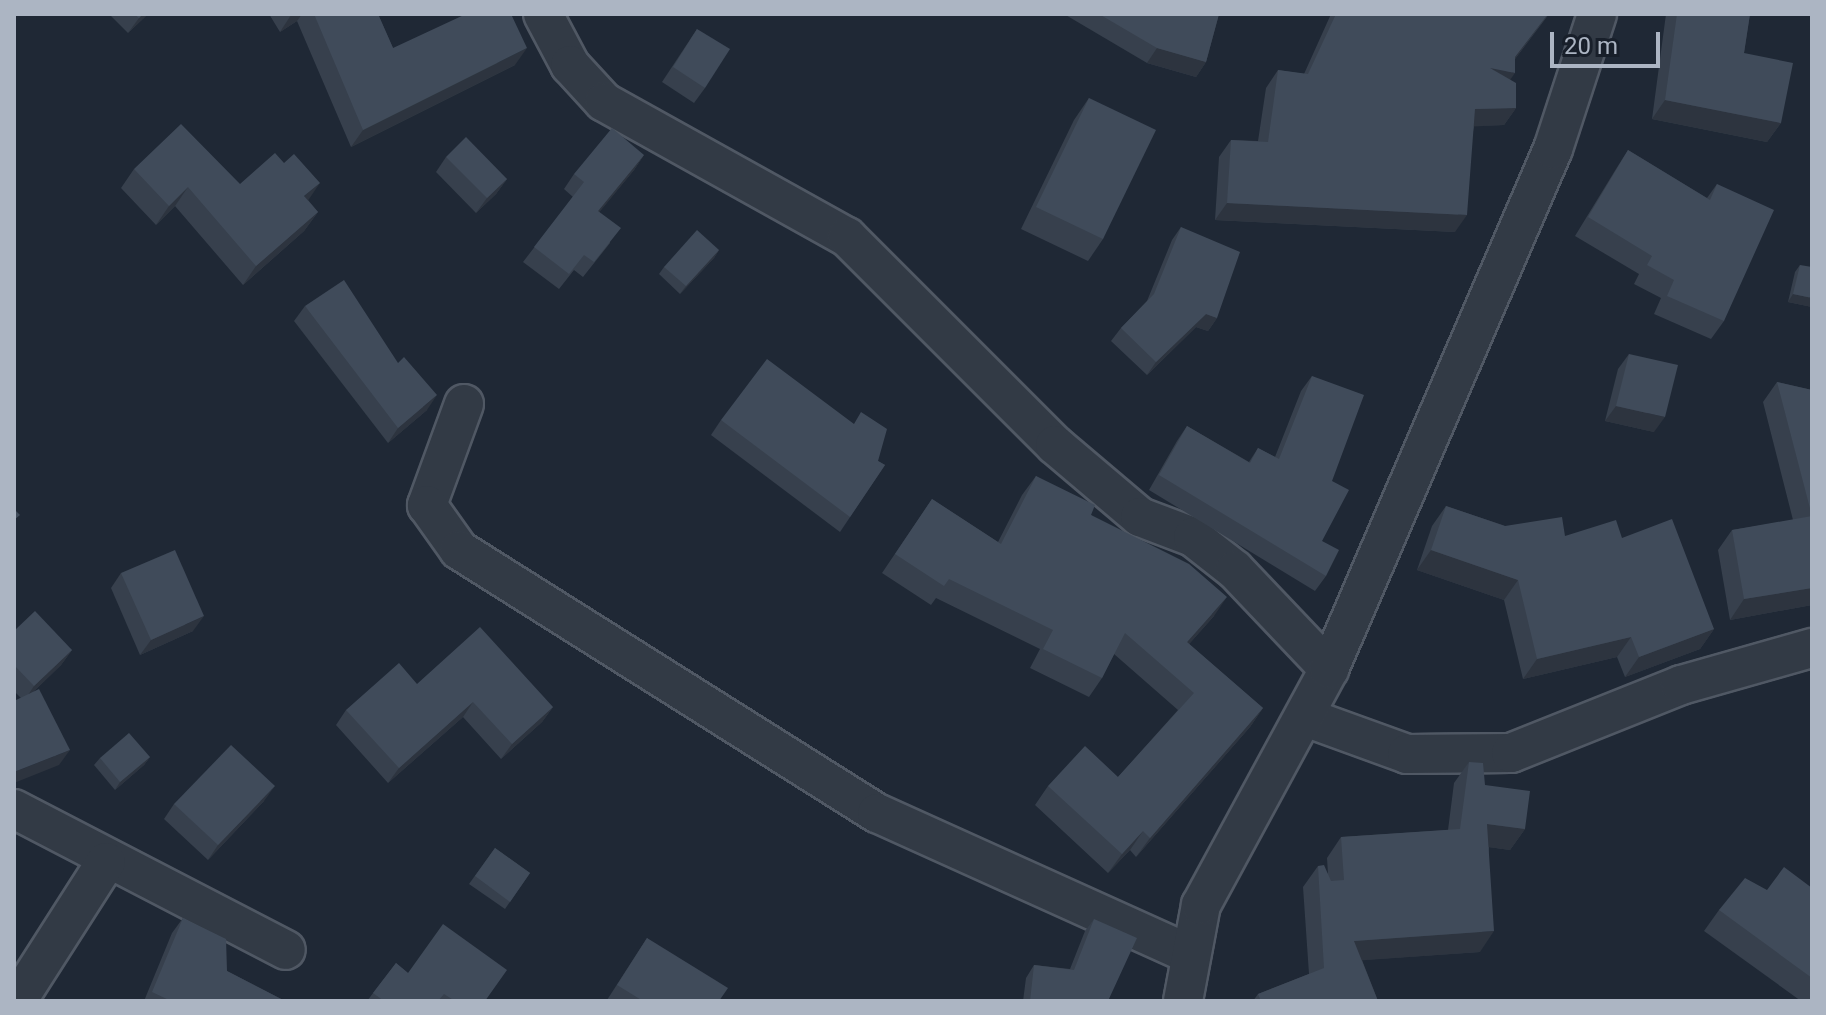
<!DOCTYPE html>
<style>
body{margin:0}
#map{position:relative;width:1826px;height:1015px;overflow:hidden;background:#1f2835;font-family:Roboto,sans-serif}
div>[style]{position:absolute}
[style*='--x']{left:calc(var(--x)*1px);top:calc(var(--y)*1px);width:calc(var(--w)*1px);rotate:calc(var(--a)*1deg)}
.roads{filter:drop-shadow(2px 0 #505864) drop-shadow(-2px 0 #505864) drop-shadow(0 2px #505864) drop-shadow(0 -2px #505864)}
.street>*{height:38px;margin:-19px;padding:0 19px;transform-origin:19px;border-radius:19px;background:#323a45}
.wall>*{inset:0;background:#37404d}
.shaded-wall>*{inset:0;background:#2d343f}
.building>*{inset:0;background:#404b5a}
span{translate:-50% -50%;white-space:nowrap;text-align:center;line-height:1.15;-webkit-text-stroke:6px #181f2a;paint-order:stroke}
.frame{position:absolute;inset:0;border:16px solid #acb5c3;pointer-events:none}
.scale{position:absolute;left:1550px;top:32px;width:110px;height:36px;box-sizing:border-box;border:4px solid #acb5c3;border-top:0;padding-left:10px;font-size:24px;line-height:28px;white-space:nowrap;color:#acb5c3;-webkit-text-stroke:6px #181f2a;paint-order:stroke}
</style>
<div id="map">
<div class="roads">
<div class="street">
<div style="--x:543;--y:14;--w:58;--a:62.1"></div>
<div style="--x:570;--y:65;--w:50;--a:47.4"></div>
<div style="--x:604;--y:102;--w:278;--a:29.1"></div>
<div style="--x:847;--y:237;--w:294;--a:45"></div>
<div style="--x:1055;--y:445;--w:111;--a:40.3"></div>
<div style="--x:1140;--y:517;--w:57;--a:20.7"></div>
<div style="--x:1193;--y:537;--w:53;--a:38.2"></div>
<div style="--x:1235;--y:570;--w:137;--a:46.5"></div>
<div style="--x:464;--y:404;--w:108;--a:110.1"></div>
<div style="--x:427;--y:505;--w:55;--a:54.6"></div>
<div style="--x:459;--y:550;--w:494;--a:32.2"></div>
<div style="--x:877;--y:813;--w:342;--a:24.3"></div>
<div style="--x:1305;--y:717;--w:109;--a:19.9"></div>
<div style="--x:1407;--y:754;--w:104;--a:-0.6"></div>
<div style="--x:1511;--y:753;--w:183;--a:-21.8"></div>
<div style="--x:1681;--y:685;--w:136;--a:-15.8"></div>
<div style="--x:14;--y:809;--w:306;--a:27.4"></div>
<div style="--x:17;--y:1001;--w:165;--a:-57.4"></div>
<div style="--x:1183;--y:1001;--w:98;--a:-79.4"></div>
<div style="--x:1201;--y:905;--w:268;--a:-61.5"></div>
<div style="--x:1329;--y:669;--w:566;--a:-66.7"></div>
<div style="--x:1553;--y:149;--w:142;--a:-71.9"></div>
</div>
</div>
<div class="wall">
<div style="clip-path:polygon(109px 14px,148px 14px,128px 33px)"></div>
<div style="clip-path:polygon(269px 14px,378px 14px,393px 48px,515px 65px,351px 147px,297px 21px,280px 32px)"></div>
<div style="clip-path:polygon(1064px 14px,1219px 14px,1206px 62px,1196px 77px,1147px 63px)"></div>
<div style="clip-path:polygon(1331px 14px,1549px 14px,1515px 59px,1510px 80px,1516px 108px,1504px 125px,1474px 126px,1455px 232px,1215px 220px,1219px 157px,1231px 140px,1258px 141px,1266px 88px,1278px 70px,1304px 74px)"></div>
<div style="clip-path:polygon(1666px 14px,1750px 14px,1744px 53px,1781px 123px,1767px 142px,1652px 119px)"></div>
<div style="clip-path:polygon(697px 29px,705px 88px,694px 103px,662px 82px)"></div>
<div style="clip-path:polygon(1089px 98px,1103px 239px,1088px 261px,1021px 229px,1074px 120px)"></div>
<div style="clip-path:polygon(1628px 150px,1707px 198px,1717px 184px,1724px 321px,1711px 339px,1654px 314px,1661px 298px,1634px 284px,1639px 274px,1575px 236px,1616px 169px)"></div>
<div style="clip-path:polygon(644px 155px,634px 170px,599px 212px,610px 243px,583px 277px,574px 270px,559px 289px,523px 262px,573px 197px,564px 189px,574px 174px)"></div>
<div style="clip-path:polygon(446px 157px,507px 179px,496px 194px,476px 213px,436px 172px)"></div>
<div style="clip-path:polygon(134px 169px,240px 184px,308px 200px,318px 212px,304px 231px,243px 285px,175px 206px,156px 225px,121px 188px)"></div>
<div style="clip-path:polygon(1181px 227px,1217px 318px,1208px 331px,1196px 327px,1147px 375px,1111px 341px,1121px 328px,1147px 301px,1172px 240px)"></div>
<div style="clip-path:polygon(719px 250px,714px 258px,680px 294px,659px 274px,664px 267px)"></div>
<div style="clip-path:polygon(1800px 265px,1812px 307px,1788px 302px,1795px 272px)"></div>
<div style="clip-path:polygon(305px 306px,427px 410px,388px 443px,294px 321px)"></div>
<div style="clip-path:polygon(1629px 354px,1654px 432px,1605px 421px,1618px 369px)"></div>
<div style="clip-path:polygon(1312px 376px,1332px 481px,1322px 541px,1326px 576px,1315px 591px,1149px 490px,1177px 441px,1187px 426px,1249px 462px,1258px 448px,1275px 457px,1301px 391px)"></div>
<div style="clip-path:polygon(1777px 382px,1812px 390px,1812px 605px,1730px 620px,1718px 550px,1732px 530px,1793px 520px,1763px 402px)"></div>
<div style="clip-path:polygon(721px 420px,878px 461px,885px 465px,840px 532px,711px 435px)"></div>
<div style="clip-path:polygon(1036px 476px,1091px 515px,1214px 616px,1189px 644px,1263px 708px,1250px 727px,1136px 857px,1130px 850px,1108px 873px,1035px 805px,1048px 786px,1118px 777px,1178px 710px,1114px 654px,1102px 678px,1089px 697px,1030px 668px,1040px 649px,936px 598px,931px 605px,882px 573px,932px 499px,998px 542px,1022px 495px)"></div>
<div style="clip-path:polygon(1446px 506px,1505px 526px,1565px 536px,1622px 538px,1714px 629px,1700px 649px,1625px 677px,1617px 657px,1523px 679px,1504px 600px,1417px 570px,1432px 526px)"></div>
<div style="clip-path:polygon(121px 573px,193px 631px,140px 655px,111px 588px)"></div>
<div style="clip-path:polygon(14px 631px,72px 650px,61px 665px,33px 692px,59px 765px,21px 698px,14px 691px)"></div>
<div style="clip-path:polygon(417px 684px,553px 707px,542px 722px,501px 759px,463px 717px,388px 783px,336px 725px,346px 710px)"></div>
<div style="clip-path:polygon(150px 757px,144px 765px,115px 790px,94px 765px,100px 758px)"></div>
<div style="clip-path:polygon(1469px 762px,1485px 785px,1525px 829px,1510px 850px,1489px 847px,1480px 952px,1362px 960px,1378px 1001px,1253px 1001px,1258px 994px,1309px 974px,1303px 887px,1318px 866px,1328px 874px,1327px 858px,1341px 837px,1448px 830px,1454px 783px)"></div>
<div style="clip-path:polygon(264px 801px,208px 860px,164px 819px,174px 804px)"></div>
<div style="clip-path:polygon(495px 848px,530px 873px,505px 909px,469px 884px)"></div>
<div style="clip-path:polygon(1812px 888px,1812px 1001px,1801px 1001px,1704px 931px,1719px 910px,1767px 890px)"></div>
<div style="clip-path:polygon(183px 918px,227px 971px,285px 1001px,144px 1001px,172px 933px)"></div>
<div style="clip-path:polygon(1094px 919px,1108px 1001px,1023px 1001px,1026px 978px,1034px 965px,1070px 969px,1085px 931px)"></div>
<div style="clip-path:polygon(647px 938px,719px 1001px,609px 1001px,607px 1000px)"></div>
<div style="clip-path:polygon(396px 963px,408px 973px,485px 1001px,367px 1001px)"></div>
</div>
<div class="shaded-wall">
<div style="clip-path:polygon(143px 14px,148px 14px,128px 33px,139px 18px)"></div>
<div style="clip-path:polygon(302px 14px,297px 21px,280px 32px,291px 15px)"></div>
<div style="clip-path:polygon(1548px 14px,1506px 71px,1515px 73px,1503px 90px,1490px 68px)"></div>
<div style="clip-path:polygon(527px 48px,515px 65px,351px 147px,363px 130px)"></div>
<div style="clip-path:polygon(1157px 48px,1206px 62px,1196px 77px,1147px 63px)"></div>
<div style="clip-path:polygon(1665px 100px,1781px 123px,1767px 142px,1652px 119px)"></div>
<div style="clip-path:polygon(1516px 108px,1504px 125px,1463px 127px,1475px 109px)"></div>
<div style="clip-path:polygon(644px 155px,634px 170px,588px 226px,598px 211px)"></div>
<div style="clip-path:polygon(507px 179px,496px 194px,476px 213px,487px 198px)"></div>
<div style="clip-path:polygon(320px 183px,307px 202px,304px 196px)"></div>
<div style="clip-path:polygon(188px 187px,175px 206px,156px 225px,169px 206px)"></div>
<div style="clip-path:polygon(1227px 203px,1467px 215px,1455px 232px,1215px 220px)"></div>
<div style="clip-path:polygon(318px 212px,304px 231px,243px 285px,256px 266px)"></div>
<div style="clip-path:polygon(719px 250px,714px 258px,680px 294px,686px 286px)"></div>
<div style="clip-path:polygon(1793px 294px,1812px 298px,1812px 307px,1788px 302px)"></div>
<div style="clip-path:polygon(1206px 314px,1217px 318px,1208px 331px,1196px 327px,1147px 375px,1156px 362px)"></div>
<div style="clip-path:polygon(437px 395px,427px 410px,388px 443px,398px 428px)"></div>
<div style="clip-path:polygon(1616px 406px,1665px 417px,1654px 432px,1605px 421px)"></div>
<div style="clip-path:polygon(1431px 550px,1518px 580px,1504px 600px,1417px 570px)"></div>
<div style="clip-path:polygon(1812px 588px,1812px 605px,1730px 620px,1744px 599px)"></div>
<div style="clip-path:polygon(1227px 597px,1214px 616px,1174px 661px,1187px 642px)"></div>
<div style="clip-path:polygon(204px 616px,193px 631px,140px 655px,151px 640px)"></div>
<div style="clip-path:polygon(1714px 629px,1700px 649px,1625px 677px,1639px 657px)"></div>
<div style="clip-path:polygon(1631px 637px,1617px 657px,1523px 679px,1537px 659px)"></div>
<div style="clip-path:polygon(72px 650px,61px 665px,24px 701px,34px 686px)"></div>
<div style="clip-path:polygon(473px 702px,463px 717px,388px 783px,399px 768px)"></div>
<div style="clip-path:polygon(553px 707px,542px 722px,501px 759px,512px 744px)"></div>
<div style="clip-path:polygon(1263px 708px,1250px 727px,1136px 857px,1150px 838px)"></div>
<div style="clip-path:polygon(70px 750px,59px 765px,14px 783px,14px 772px)"></div>
<div style="clip-path:polygon(150px 757px,144px 765px,115px 790px,120px 782px)"></div>
<div style="clip-path:polygon(275px 786px,264px 801px,208px 860px,218px 845px)"></div>
<div style="clip-path:polygon(1487px 824px,1525px 829px,1510px 850px,1473px 845px)"></div>
<div style="clip-path:polygon(1143px 831px,1130px 850px,1108px 873px,1122px 854px)"></div>
<div style="clip-path:polygon(1494px 931px,1480px 952px,1339px 962px,1354px 941px)"></div>
</div>
<div class="building">
<div style="clip-path:polygon(134px 14px,143px 14px,139px 18px)"></div>
<div style="clip-path:polygon(314px 14px,378px 14px,393px 48px,466px 14px,511px 14px,527px 48px,363px 130px)"></div>
<div style="clip-path:polygon(1099px 14px,1219px 14px,1206px 62px,1157px 48px)"></div>
<div style="clip-path:polygon(1336px 14px,1548px 14px,1515px 57px,1515px 73px,1490px 68px,1516px 83px,1516px 108px,1475px 109px,1467px 215px,1227px 203px,1231px 140px,1268px 142px,1278px 70px,1308px 74px)"></div>
<div style="clip-path:polygon(1677px 14px,1750px 14px,1744px 53px,1793px 63px,1781px 123px,1665px 100px)"></div>
<div style="clip-path:polygon(697px 29px,730px 49px,705px 88px,673px 67px)"></div>
<div style="clip-path:polygon(1089px 98px,1156px 130px,1103px 239px,1036px 207px)"></div>
<div style="clip-path:polygon(181px 124px,240px 184px,275px 153px,284px 163px,294px 154px,320px 183px,304px 196px,318px 212px,256px 266px,188px 187px,169px 206px,134px 169px)"></div>
<div style="clip-path:polygon(612px 128px,644px 155px,598px 211px,621px 228px,594px 262px,584px 255px,569px 274px,534px 247px,584px 182px,574px 174px)"></div>
<div style="clip-path:polygon(466px 137px,507px 179px,487px 198px,446px 157px)"></div>
<div style="clip-path:polygon(1628px 150px,1710px 200px,1717px 184px,1774px 210px,1724px 321px,1667px 296px,1674px 280px,1647px 265px,1652px 256px,1588px 217px)"></div>
<div style="clip-path:polygon(1181px 227px,1240px 252px,1217px 318px,1206px 314px,1156px 362px,1121px 328px,1154px 294px)"></div>
<div style="clip-path:polygon(697px 230px,719px 250px,686px 286px,664px 267px)"></div>
<div style="clip-path:polygon(1800px 265px,1812px 267px,1812px 298px,1793px 294px)"></div>
<div style="clip-path:polygon(344px 280px,398px 363px,404px 357px,437px 395px,398px 428px,305px 306px)"></div>
<div style="clip-path:polygon(1629px 354px,1678px 365px,1665px 417px,1616px 406px)"></div>
<div style="clip-path:polygon(767px 359px,854px 424px,861px 412px,887px 429px,878px 461px,885px 465px,850px 517px,721px 420px)"></div>
<div style="clip-path:polygon(1312px 376px,1364px 395px,1332px 481px,1349px 490px,1322px 541px,1339px 550px,1326px 576px,1159px 475px,1187px 426px,1250px 463px,1258px 448px,1279px 459px)"></div>
<div style="clip-path:polygon(1777px 382px,1812px 390px,1812px 588px,1744px 599px,1732px 530px,1812px 516px)"></div>
<div style="clip-path:polygon(1036px 476px,1095px 505px,1091px 515px,1189px 564px,1227px 597px,1187px 642px,1263px 708px,1150px 838px,1143px 831px,1122px 854px,1048px 786px,1085px 746px,1118px 777px,1194px 693px,1125px 633px,1102px 678px,1043px 649px,1053px 630px,949px 579px,944px 586px,895px 554px,932px 499px,1001px 544px)"></div>
<div style="clip-path:polygon(1446px 506px,1505px 526px,1562px 517px,1565px 536px,1616px 520px,1622px 538px,1672px 519px,1714px 629px,1639px 657px,1631px 637px,1537px 659px,1518px 580px,1431px 550px)"></div>
<div style="clip-path:polygon(14px 509px,20px 515px,14px 520px)"></div>
<div style="clip-path:polygon(175px 550px,204px 616px,151px 640px,121px 573px)"></div>
<div style="clip-path:polygon(35px 611px,72px 650px,34px 686px,14px 665px,14px 631px)"></div>
<div style="clip-path:polygon(480px 627px,553px 707px,512px 744px,473px 702px,399px 768px,346px 710px,399px 663px,417px 684px)"></div>
<div style="clip-path:polygon(39px 689px,70px 750px,14px 772px,14px 701px)"></div>
<div style="clip-path:polygon(129px 733px,150px 757px,120px 782px,100px 758px)"></div>
<div style="clip-path:polygon(231px 745px,275px 786px,218px 845px,174px 804px)"></div>
<div style="clip-path:polygon(1469px 762px,1483px 763px,1485px 785px,1530px 791px,1525px 829px,1487px 824px,1494px 931px,1354px 941px,1378px 1001px,1261px 1001px,1258px 994px,1324px 968px,1318px 866px,1324px 865px,1331px 881px,1344px 880px,1341px 837px,1460px 829px)"></div>
<div style="clip-path:polygon(495px 848px,530px 873px,510px 902px,475px 876px)"></div>
<div style="clip-path:polygon(1784px 867px,1812px 888px,1812px 978px,1719px 910px,1745px 878px,1767px 890px)"></div>
<div style="clip-path:polygon(183px 918px,226px 939px,227px 971px,285px 1001px,171px 1001px,152px 992px)"></div>
<div style="clip-path:polygon(1094px 919px,1137px 938px,1108px 1001px,1030px 1001px,1034px 965px,1074px 970px)"></div>
<div style="clip-path:polygon(443px 924px,507px 970px,485px 1001px,455px 1001px,444px 994px,438px 1001px,384px 1001px,373px 993px,396px 963px,408px 973px)"></div>
<div style="clip-path:polygon(647px 938px,728px 988px,719px 1001px,643px 1001px,617px 985px)"></div>
</div>
<div class="frame"></div>
<div class="scale">20 m</div>
</div>
